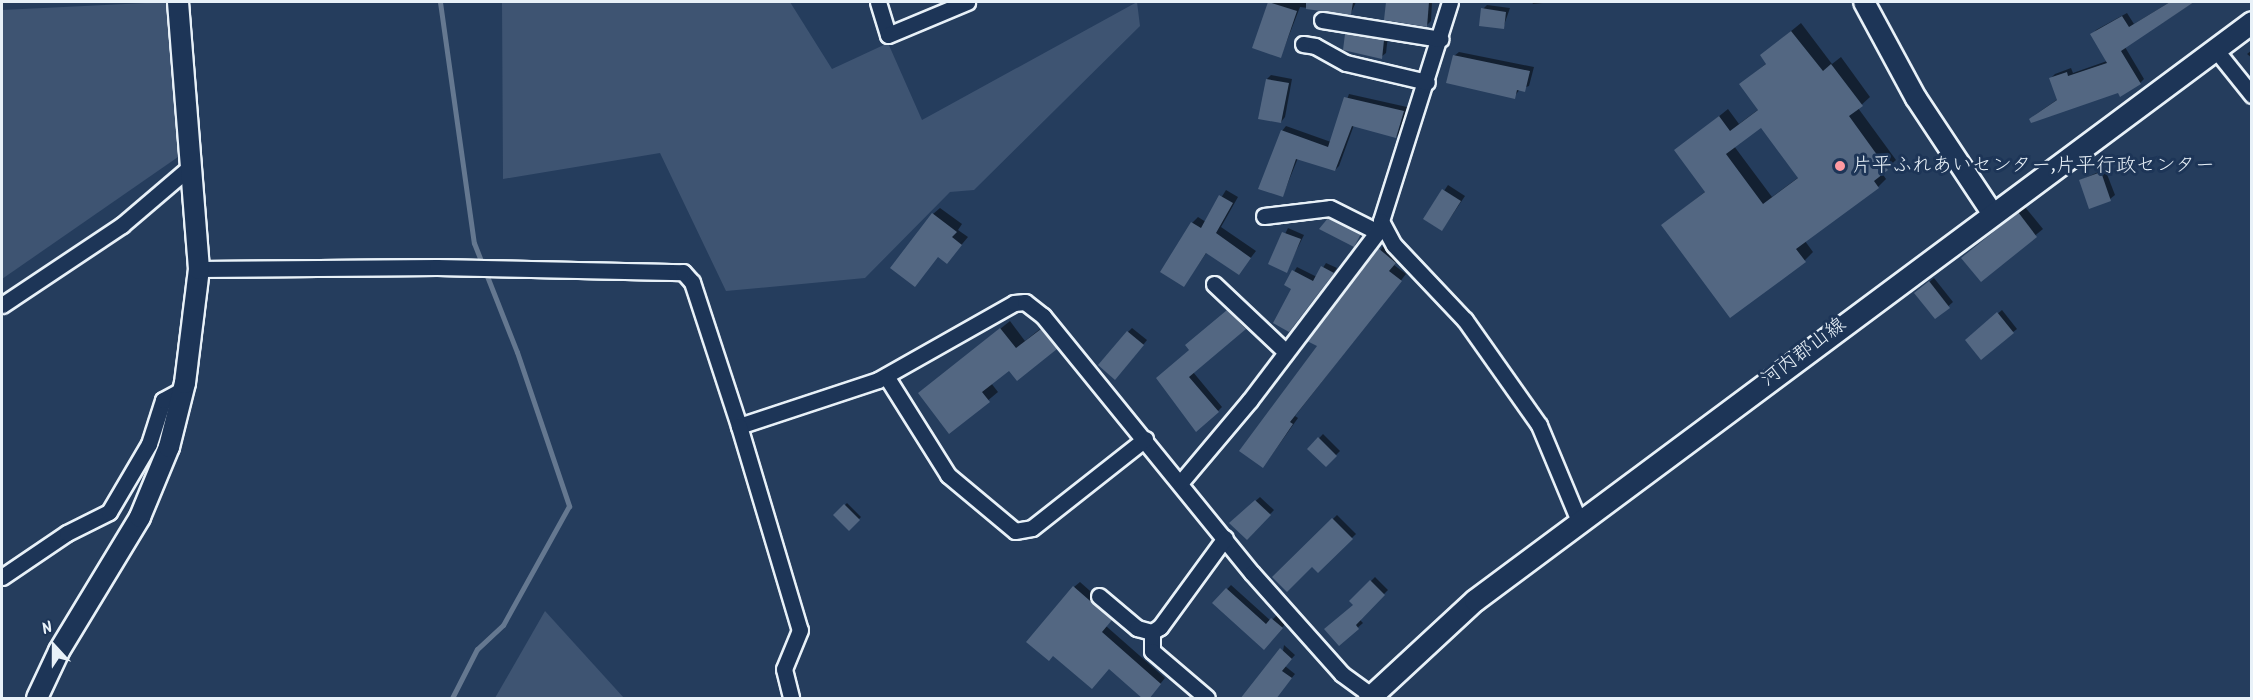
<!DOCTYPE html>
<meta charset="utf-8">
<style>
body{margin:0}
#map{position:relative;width:2253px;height:700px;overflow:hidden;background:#253d5d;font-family:Kalam,"Klee One",sans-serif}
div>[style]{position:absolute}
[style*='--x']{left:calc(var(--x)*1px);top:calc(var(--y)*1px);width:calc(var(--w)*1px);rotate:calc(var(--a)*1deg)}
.green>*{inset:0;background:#3e5472}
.shadow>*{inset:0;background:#0007}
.stream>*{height:5px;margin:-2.5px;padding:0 2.5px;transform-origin:2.5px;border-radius:2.5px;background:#657890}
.building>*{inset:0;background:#536782}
.roads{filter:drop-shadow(2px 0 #e8f1f8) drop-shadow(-2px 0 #e8f1f8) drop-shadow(0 2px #e8f1f8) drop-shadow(0 -2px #e8f1f8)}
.minor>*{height:15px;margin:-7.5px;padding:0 7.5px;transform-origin:7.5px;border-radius:7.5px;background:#1d3557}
.tertiary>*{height:20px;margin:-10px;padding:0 10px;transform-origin:10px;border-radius:10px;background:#1d3557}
.secondary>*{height:21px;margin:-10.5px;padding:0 10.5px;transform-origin:10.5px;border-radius:10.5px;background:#1d3557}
.dots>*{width:16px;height:16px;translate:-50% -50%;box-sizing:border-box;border:3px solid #1d3557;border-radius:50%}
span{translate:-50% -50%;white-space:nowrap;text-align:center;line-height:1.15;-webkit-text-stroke:6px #1d3557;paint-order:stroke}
.poi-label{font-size:20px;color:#e8f1f8}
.left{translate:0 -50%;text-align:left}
.street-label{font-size:20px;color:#e8f1f8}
.frame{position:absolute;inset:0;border:3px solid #e8f1f8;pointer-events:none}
.north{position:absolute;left:24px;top:616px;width:60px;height:60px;-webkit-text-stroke:4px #1d3557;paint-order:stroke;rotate:339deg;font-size:16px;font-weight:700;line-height:24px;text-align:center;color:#e8f1f8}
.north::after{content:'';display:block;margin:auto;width:21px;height:27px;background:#e8f1f8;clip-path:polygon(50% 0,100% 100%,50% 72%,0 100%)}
</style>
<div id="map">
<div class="green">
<div style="clip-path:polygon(166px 2px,191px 148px,2px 279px,2px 10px)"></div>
<div style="clip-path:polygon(502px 2px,790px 2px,832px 69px,888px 43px,922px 120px,1137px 2px,1140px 26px,974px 190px,950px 192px,865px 278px,726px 291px,660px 153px,503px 179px)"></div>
<div style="clip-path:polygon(545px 611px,624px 698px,495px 698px)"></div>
</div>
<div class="shadow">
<div style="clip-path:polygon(1356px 2px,1351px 13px,1300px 7px,1281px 56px,1271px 2px)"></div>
<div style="clip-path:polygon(1388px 2px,1432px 2px,1431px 21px,1427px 25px,1386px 19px)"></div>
<div style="clip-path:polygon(1532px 2px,1552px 2px,1533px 4px)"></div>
<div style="clip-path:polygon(2170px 2px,2194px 2px,2125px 47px,2144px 79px,2140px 83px,2035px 115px,2058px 99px,2051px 78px,2055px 74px,2071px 68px,2073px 73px,2107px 61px,2092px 35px,2096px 30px,2127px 13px,2134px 24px)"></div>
<div style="clip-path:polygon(1487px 5px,1510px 8px,1503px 28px,1483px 9px)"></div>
<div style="clip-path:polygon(evenodd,1801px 23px,1832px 64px,1841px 57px,1870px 97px,1858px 108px,1896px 160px,1882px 173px,1886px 179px,1878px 187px,1805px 241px,1813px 252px,1805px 260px,1730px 316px,1663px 225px,1706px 191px,1676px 151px,1728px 109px,1739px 124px,1759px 109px,1741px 84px,1767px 63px,1762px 55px,1801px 23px,1761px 126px,1799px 177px,1772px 197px,1734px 146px,1761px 126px)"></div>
<div style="clip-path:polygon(1351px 30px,1388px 36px,1386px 53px,1381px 57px,1347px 34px)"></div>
<div style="clip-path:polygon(2252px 50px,2252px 58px,2247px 54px)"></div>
<div style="clip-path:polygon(1459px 52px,1534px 67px,1529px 86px,1520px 89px,1514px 97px,1454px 56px)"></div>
<div style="clip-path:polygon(1271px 75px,1292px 79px,1285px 117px,1281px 122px,1267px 79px)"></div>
<div style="clip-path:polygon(1349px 94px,1407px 107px,1400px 133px,1396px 137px,1354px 125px,1339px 166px,1335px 170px,1298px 158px,1283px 195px,1282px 131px,1286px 126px,1331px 142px)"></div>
<div style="clip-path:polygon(2105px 169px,2115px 195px,2110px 199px,2081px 180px)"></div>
<div style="clip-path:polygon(1448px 185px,1465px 196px,1442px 230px,1425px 219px)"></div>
<div style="clip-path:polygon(1226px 190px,1238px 197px,1221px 227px,1256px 251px,1239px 273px,1207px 252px,1184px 285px,1192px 223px,1198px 217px,1206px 222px)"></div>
<div style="clip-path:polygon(2025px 207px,2043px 229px,1981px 280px,1970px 251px)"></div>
<div style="clip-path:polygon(940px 208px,962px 224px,958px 230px,968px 237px,947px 262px,939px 255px,933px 214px)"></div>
<div style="clip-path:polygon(1334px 215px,1364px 230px,1354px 245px,1321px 229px)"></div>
<div style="clip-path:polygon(1288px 228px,1304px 235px,1286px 271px,1270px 264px)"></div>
<div style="clip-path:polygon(1385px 243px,1401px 256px,1394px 265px,1406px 274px,1295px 416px,1298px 418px,1268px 460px,1319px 346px)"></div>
<div style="clip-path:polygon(1326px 263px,1337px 268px,1293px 326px,1293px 288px,1286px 284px,1297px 267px,1317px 277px)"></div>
<div style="clip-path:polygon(1934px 278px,1953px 302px,1936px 317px,1921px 289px)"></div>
<div style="clip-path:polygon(1232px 307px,1249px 324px,1193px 372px,1222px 407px,1218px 411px,1158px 378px,1190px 350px,1191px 341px)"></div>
<div style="clip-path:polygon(2002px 310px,2017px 329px,2013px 332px,1971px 336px)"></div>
<div style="clip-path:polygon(1010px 321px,1025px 341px,1050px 321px,1065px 339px,1017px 378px,1009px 369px,991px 383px,998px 392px,950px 432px,920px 393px)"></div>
<div style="clip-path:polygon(1132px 328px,1147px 340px,1120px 373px,1128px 332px)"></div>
<div style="clip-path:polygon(1323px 434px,1340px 451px,1326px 465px,1309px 449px)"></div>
<div style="clip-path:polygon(1260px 497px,1274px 510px,1247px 538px,1231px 523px)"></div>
<div style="clip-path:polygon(847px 503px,861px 517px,849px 529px,835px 515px)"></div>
<div style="clip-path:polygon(1337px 515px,1356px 534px,1318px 571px,1312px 565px,1274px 577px)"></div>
<div style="clip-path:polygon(1375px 577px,1388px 590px,1359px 619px,1363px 623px,1339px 644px,1355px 605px,1351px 601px)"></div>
<div style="clip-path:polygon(1080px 582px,1116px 614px,1106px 626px,1165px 678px,1152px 694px,1109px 667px,1074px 587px)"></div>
<div style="clip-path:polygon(1231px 585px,1271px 621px,1277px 615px,1286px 623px,1268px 644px,1214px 603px)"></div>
<div style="clip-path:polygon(1284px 645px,1295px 655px,1285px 666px,1295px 674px,1275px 698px)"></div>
</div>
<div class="stream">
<div style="--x:440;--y:2;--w:243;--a:82"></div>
<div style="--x:474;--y:243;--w:117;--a:68.5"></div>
<div style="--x:517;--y:352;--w:163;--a:71.3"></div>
<div style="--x:569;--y:506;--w:136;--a:119"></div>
<div style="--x:503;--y:625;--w:35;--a:137"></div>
<div style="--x:477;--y:649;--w:55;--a:117"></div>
</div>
<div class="building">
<div style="clip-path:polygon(1268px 2px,1297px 11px,1281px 58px,1252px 48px)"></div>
<div style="clip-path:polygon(1306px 2px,1353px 2px,1351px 15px,1306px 9px)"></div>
<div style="clip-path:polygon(1386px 2px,1429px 2px,1427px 27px,1384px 20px)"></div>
<div style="clip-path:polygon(2170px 2px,2194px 2px,2121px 51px,2141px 84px,2120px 97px,2118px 93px,2031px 123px,2029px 119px,2057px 100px,2049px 78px,2067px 72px,2068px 76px,2107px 63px,2090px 34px,2122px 16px,2129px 27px)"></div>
<div style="clip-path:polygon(1481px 8px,1506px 12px,1504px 29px,1479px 26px)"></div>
<div style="clip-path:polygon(evenodd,1791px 31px,1823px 71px,1831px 64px,1863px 106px,1849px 116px,1888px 170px,1874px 181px,1879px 188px,1796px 249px,1806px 262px,1730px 318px,1661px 225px,1705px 192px,1674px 150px,1719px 116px,1730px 131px,1758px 110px,1739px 84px,1766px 64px,1760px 55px,1791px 31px,1761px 128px,1798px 178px,1763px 204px,1726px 154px,1761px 128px)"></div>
<div style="clip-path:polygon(1345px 34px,1384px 40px,1382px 59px,1343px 50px)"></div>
<div style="clip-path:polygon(1453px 55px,1530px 71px,1525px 92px,1517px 90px,1515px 99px,1446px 83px)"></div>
<div style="clip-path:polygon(1266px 79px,1289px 83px,1281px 123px,1258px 119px)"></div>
<div style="clip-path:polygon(1344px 97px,1404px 111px,1396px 138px,1352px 126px,1335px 171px,1296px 159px,1283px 197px,1258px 189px,1281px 130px,1328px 147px)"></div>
<div style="clip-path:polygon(2101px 172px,2111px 201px,2089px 209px,2079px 180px)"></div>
<div style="clip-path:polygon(1442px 189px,1461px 201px,1442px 231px,1423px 219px)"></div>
<div style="clip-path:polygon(1219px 195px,1233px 203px,1216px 233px,1251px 258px,1239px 275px,1206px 253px,1184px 287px,1160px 272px,1191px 222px,1201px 228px)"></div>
<div style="clip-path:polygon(2018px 212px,2037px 237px,1981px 282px,1961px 258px)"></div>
<div style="clip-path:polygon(932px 213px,957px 232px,952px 237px,962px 245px,947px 264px,938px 257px,915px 287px,890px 268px)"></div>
<div style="clip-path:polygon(1328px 218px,1361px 234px,1354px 247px,1319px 229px)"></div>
<div style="clip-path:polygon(1282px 232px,1301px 239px,1287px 273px,1268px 264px)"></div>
<div style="clip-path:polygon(1378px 248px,1396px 263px,1389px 271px,1402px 281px,1290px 422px,1293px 424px,1263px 468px,1239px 451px,1317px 346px,1307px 341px)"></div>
<div style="clip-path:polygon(1321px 266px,1334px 273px,1289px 332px,1273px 323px,1291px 289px,1284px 285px,1292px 270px,1313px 281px)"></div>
<div style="clip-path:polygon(1929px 281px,1950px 308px,1935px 319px,1914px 293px)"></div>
<div style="clip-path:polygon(1227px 310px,1246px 329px,1189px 377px,1219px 412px,1196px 432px,1156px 378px,1189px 350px,1185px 345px)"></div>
<div style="clip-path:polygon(1997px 312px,2014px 333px,1981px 360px,1965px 340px)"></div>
<div style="clip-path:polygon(1000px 328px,1016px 348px,1041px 329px,1057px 349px,1017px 381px,1009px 371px,982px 392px,990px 402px,949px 434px,918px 393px)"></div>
<div style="clip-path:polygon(1127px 331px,1144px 345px,1115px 380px,1098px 365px)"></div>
<div style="clip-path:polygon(1318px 437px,1337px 456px,1326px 467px,1307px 449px)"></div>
<div style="clip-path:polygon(1255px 500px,1271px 515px,1247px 540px,1229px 523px)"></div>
<div style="clip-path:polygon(844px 504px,860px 520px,849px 531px,833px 515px)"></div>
<div style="clip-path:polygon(1332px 518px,1353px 539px,1318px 573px,1312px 567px,1287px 592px,1272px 577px)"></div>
<div style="clip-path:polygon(1370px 580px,1385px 595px,1356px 625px,1359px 629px,1339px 646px,1324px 629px,1353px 605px,1349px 601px)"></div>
<div style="clip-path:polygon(1073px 586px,1112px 620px,1102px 632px,1161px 684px,1149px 699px,1143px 699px,1109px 669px,1092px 689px,1053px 656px,1049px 661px,1026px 642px)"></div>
<div style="clip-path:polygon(1226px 588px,1266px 624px,1271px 618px,1283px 628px,1264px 650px,1212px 603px)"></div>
<div style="clip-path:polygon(1280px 648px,1292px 659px,1282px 671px,1292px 678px,1276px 699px,1240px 699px)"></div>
</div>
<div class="roads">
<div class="minor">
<div style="--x:878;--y:2;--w:34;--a:73"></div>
<div style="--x:888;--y:35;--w:86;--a:-22.7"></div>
<div style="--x:1450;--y:2;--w:230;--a:107.5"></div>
<div style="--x:1381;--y:221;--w:27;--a:62"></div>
<div style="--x:1394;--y:245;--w:103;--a:46.6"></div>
<div style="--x:1465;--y:320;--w:128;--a:54.8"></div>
<div style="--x:1539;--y:425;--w:104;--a:67.4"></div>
<div style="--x:1322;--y:20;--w:120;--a:9.1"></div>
<div style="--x:1303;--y:44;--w:12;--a:9"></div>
<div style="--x:1315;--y:46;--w:35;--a:29"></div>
<div style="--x:1346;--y:63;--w:83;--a:13.2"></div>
<div style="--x:2215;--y:49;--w:59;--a:51.2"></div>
<div style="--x:1264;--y:216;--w:66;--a:-6.9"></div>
<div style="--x:1330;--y:208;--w:54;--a:26.6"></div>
<div style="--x:199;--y:269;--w:238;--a:-0.5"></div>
<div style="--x:437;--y:267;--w:246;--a:1.2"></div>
<div style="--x:683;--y:272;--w:13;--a:48"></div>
<div style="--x:692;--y:282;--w:151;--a:71.9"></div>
<div style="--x:739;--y:426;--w:146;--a:-18.3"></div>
<div style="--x:878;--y:380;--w:156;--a:-29.5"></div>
<div style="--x:1014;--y:303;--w:11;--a:-5"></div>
<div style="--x:1025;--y:302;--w:23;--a:38"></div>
<div style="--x:1043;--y:316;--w:331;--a:50.9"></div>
<div style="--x:1252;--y:573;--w:135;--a:48.3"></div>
<div style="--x:1342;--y:674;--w:41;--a:36"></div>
<div style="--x:1214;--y:284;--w:99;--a:43.4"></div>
<div style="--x:2;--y:305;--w:144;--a:-33.7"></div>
<div style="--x:122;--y:225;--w:89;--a:-40.5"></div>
<div style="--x:886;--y:376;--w:117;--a:57.9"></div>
<div style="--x:948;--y:475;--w:87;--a:39.9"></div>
<div style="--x:1015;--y:531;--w:17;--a:-10"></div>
<div style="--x:1032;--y:528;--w:144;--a:-38.2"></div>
<div style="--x:739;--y:426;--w:213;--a:73.4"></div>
<div style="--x:800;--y:630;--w:42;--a:112.3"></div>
<div style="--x:784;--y:669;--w:30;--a:76"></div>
<div style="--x:1181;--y:482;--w:107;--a:-49.9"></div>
<div style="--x:1250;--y:400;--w:218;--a:-52.8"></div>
<div style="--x:2;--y:577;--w:78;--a:-34.1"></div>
<div style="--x:67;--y:533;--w:47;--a:-26.6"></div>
<div style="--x:109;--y:512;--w:79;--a:-59.5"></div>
<div style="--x:149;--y:444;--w:46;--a:-72.3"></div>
<div style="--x:163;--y:400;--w:24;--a:-28"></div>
<div style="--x:1099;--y:596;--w:50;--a:40.1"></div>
<div style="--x:1137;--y:628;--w:16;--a:15"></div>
<div style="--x:1152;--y:632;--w:9;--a:-32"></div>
<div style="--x:1160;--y:627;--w:110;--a:-53.9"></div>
<div style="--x:1152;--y:632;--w:19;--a:90"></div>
<div style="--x:1152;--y:651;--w:72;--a:40.5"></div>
</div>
<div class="tertiary">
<div style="--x:1864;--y:2;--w:109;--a:61.6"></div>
<div style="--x:1916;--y:98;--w:138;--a:56.5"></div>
<div style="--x:37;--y:698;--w:52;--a:-64.9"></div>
<div style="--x:59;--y:651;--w:157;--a:-58.8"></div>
<div style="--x:140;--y:517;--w:76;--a:-67.5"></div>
<div style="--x:169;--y:447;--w:66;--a:-76"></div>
<div style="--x:185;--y:383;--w:115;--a:-83"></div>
<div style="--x:199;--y:269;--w:268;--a:-94.5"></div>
</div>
<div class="secondary">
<div style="--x:1369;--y:698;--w:144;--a:-42.8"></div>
<div style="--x:1475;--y:600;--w:968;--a:-36.65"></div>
</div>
</div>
<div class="dots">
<div style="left:1840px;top:166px;background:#ff9aa2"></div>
</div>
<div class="poi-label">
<span class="left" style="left:1852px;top:166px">片平ふれあいセンター,片平行政センター</span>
</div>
<div class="street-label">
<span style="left:1804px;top:353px;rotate:-37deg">河内郡山線</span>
</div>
<div class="frame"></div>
<div class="north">N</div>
</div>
